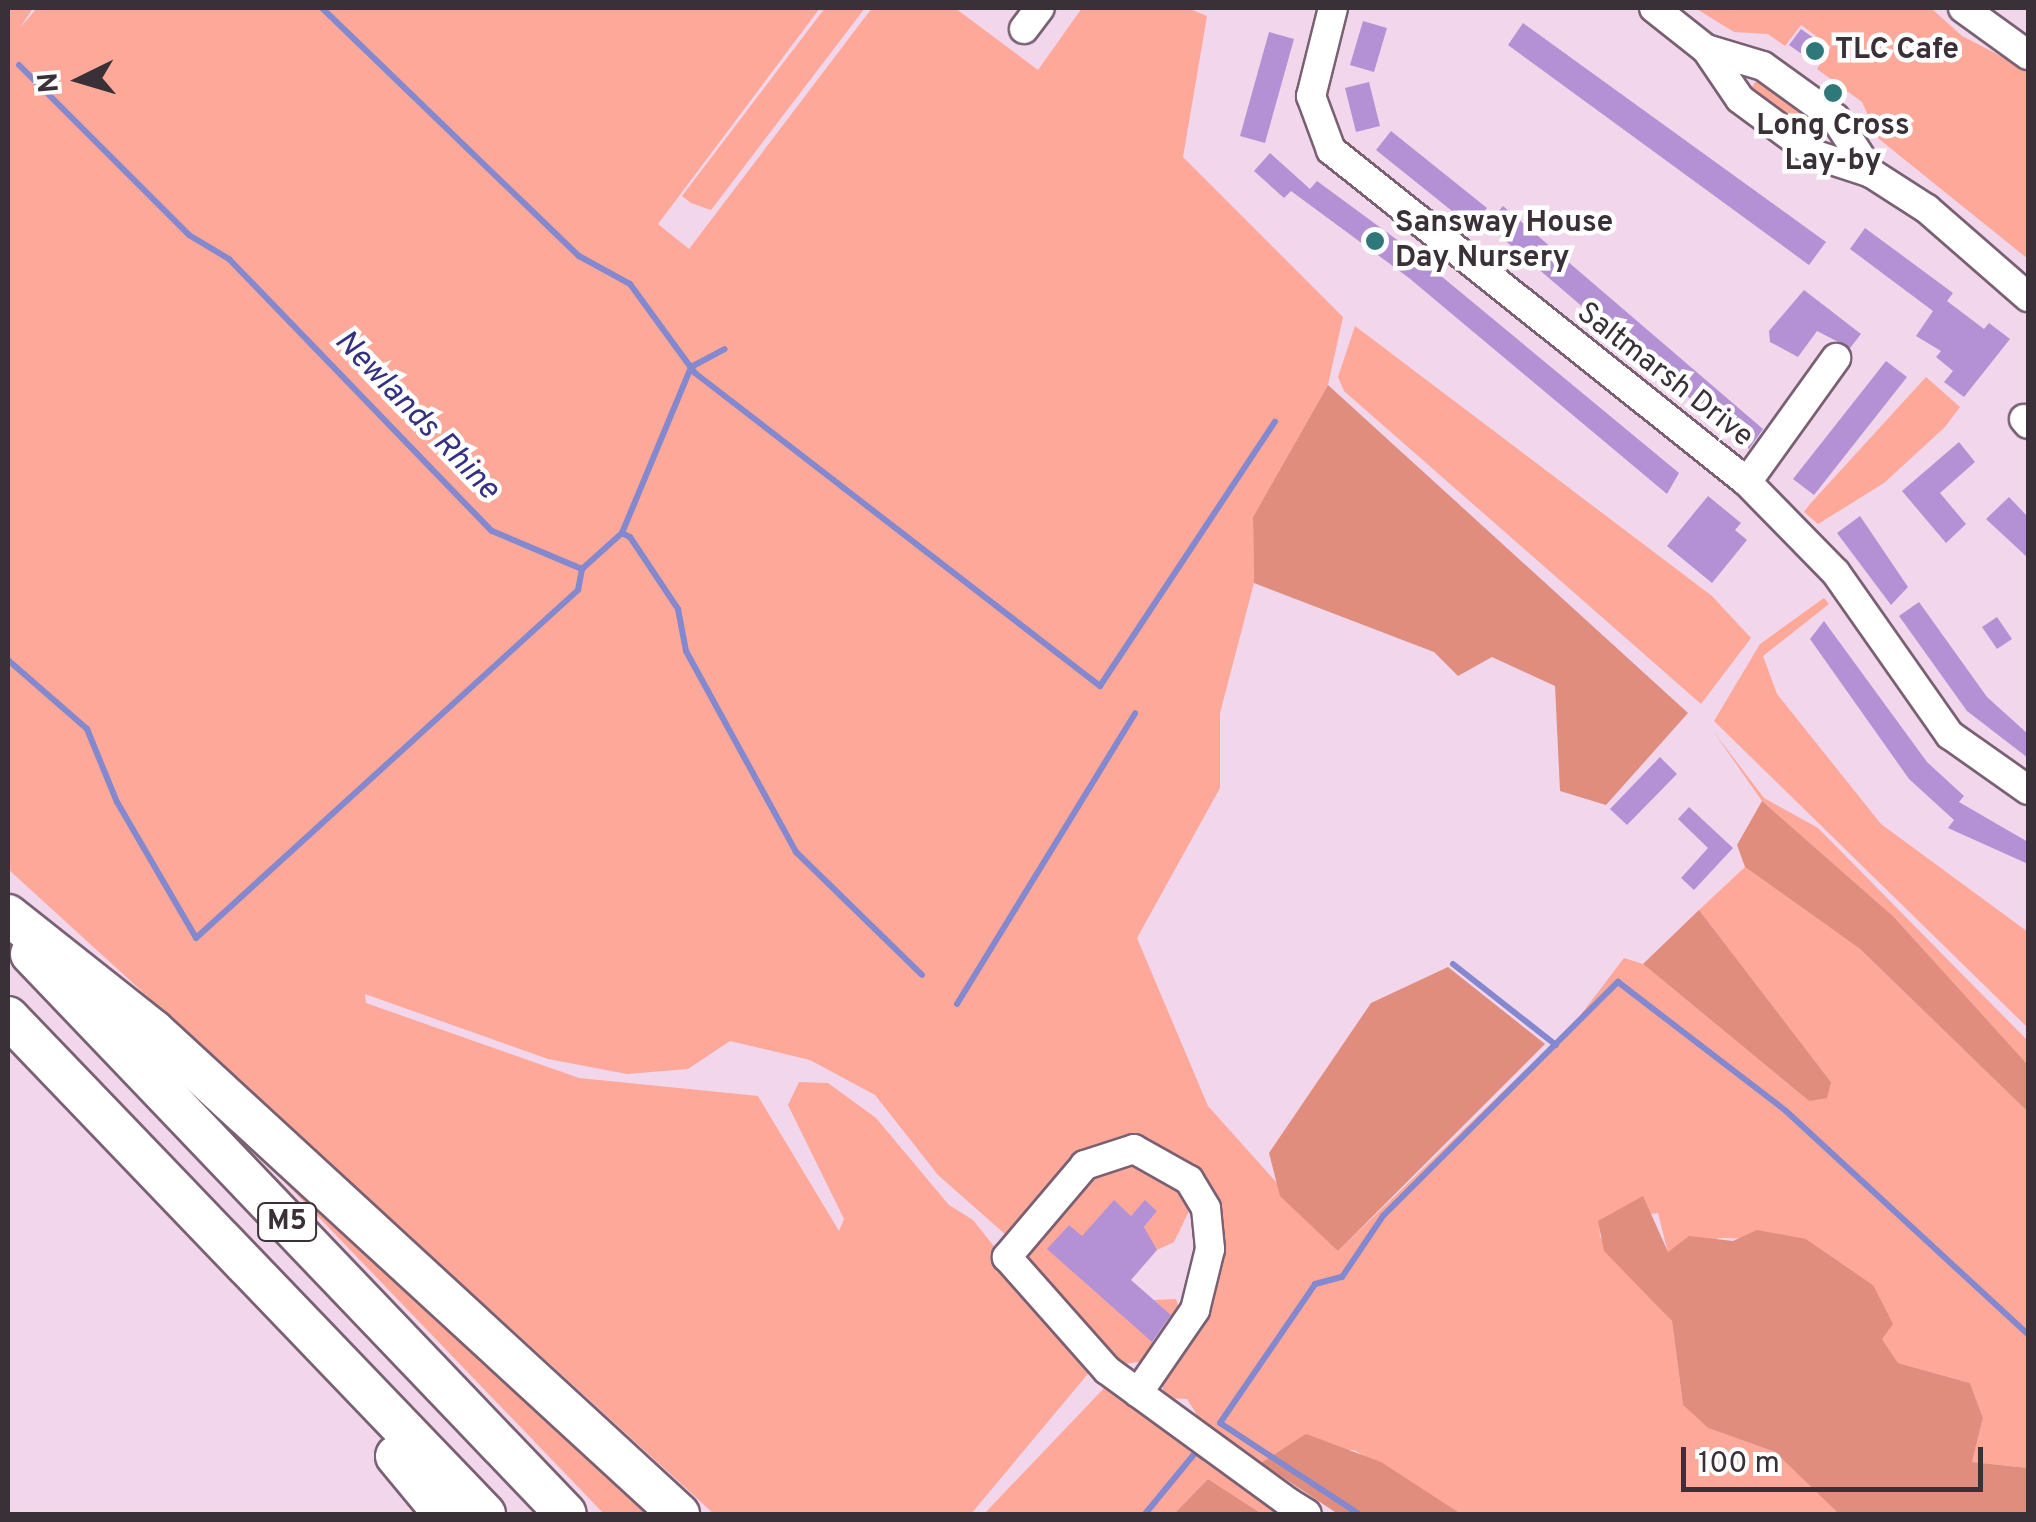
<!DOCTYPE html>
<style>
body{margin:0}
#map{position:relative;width:2036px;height:1522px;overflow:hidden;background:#f2d6eb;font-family:Overpass,sans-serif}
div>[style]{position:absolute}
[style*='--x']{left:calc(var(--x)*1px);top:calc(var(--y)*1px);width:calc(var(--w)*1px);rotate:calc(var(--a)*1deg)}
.green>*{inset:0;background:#fda898}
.forest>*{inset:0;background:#e08d7e}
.stream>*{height:6px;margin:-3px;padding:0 3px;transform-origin:3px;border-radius:3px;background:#8388cf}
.building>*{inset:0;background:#b491d5}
.roads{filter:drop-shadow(2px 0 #796173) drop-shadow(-2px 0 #796173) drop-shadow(0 2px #796173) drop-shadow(0 -2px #796173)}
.minor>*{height:28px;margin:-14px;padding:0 14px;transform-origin:14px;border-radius:14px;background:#fff}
.highway>*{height:40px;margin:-20px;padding:0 20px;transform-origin:20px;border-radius:20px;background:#fff}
.dots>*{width:28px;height:28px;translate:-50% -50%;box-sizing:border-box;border:5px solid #fff;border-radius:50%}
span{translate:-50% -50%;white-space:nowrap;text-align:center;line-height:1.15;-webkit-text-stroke:9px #fff;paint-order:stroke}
.shield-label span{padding:2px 8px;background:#fff;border:2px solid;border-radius:8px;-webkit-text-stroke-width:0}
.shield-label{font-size:28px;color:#3a3037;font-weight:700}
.poi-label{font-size:30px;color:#3a3037;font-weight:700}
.left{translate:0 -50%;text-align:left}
.street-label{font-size:30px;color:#3a3037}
.water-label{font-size:32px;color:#343082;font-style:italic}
.frame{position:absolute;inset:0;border:10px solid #3a3037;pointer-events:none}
.north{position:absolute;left:30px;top:30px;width:100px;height:100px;-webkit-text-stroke:8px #fff;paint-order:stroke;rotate:265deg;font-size:28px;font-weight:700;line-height:40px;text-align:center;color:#3a3037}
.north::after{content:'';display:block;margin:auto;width:35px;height:45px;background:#3a3037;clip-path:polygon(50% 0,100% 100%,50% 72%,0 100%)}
.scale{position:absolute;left:1681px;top:1447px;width:302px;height:45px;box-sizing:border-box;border:5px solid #3a3037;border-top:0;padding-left:12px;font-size:30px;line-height:35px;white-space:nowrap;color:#3a3037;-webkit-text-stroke:8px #fff;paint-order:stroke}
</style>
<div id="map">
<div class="green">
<div style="clip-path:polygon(8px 8px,33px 8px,20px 28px,37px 8px,820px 8px,658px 224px,689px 249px,872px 8px,955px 8px,1038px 70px,1082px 8px,1188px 8px,1207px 16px,1183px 157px,1343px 317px,1328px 385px,1253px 517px,1254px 583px,1220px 713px,1220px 788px,1137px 938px,1208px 1106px,1338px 1251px,1576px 1021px,1624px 958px,1643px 964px,1809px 1101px,1831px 1082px,1699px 910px,1745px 867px,1860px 949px,2028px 1112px,2028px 1468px,1972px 1462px,1983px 1418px,1970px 1383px,1898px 1363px,1882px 1339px,1873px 1285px,1806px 1239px,1720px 1238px,1668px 1253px,1658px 1213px,1599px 1221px,1600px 1237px,1672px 1321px,1683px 1405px,1708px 1428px,1775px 1452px,1839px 1514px,1461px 1514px,1354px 1450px,1282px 1451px,1261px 1463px,1209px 1434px,1187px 1399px,1163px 1398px,1163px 1379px,1214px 1294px,1224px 1244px,1220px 1222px,1122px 1144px,1006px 1235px,938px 1175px,875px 1095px,810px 1060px,730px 1041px,688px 1069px,627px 1074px,548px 1059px,365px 994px,366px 1003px,579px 1078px,758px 1096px,839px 1231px,844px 1219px,788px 1105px,799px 1082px,828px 1083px,876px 1118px,949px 1205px,973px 1220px,1092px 1369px,971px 1514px,714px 1514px,8px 869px)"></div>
<div style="clip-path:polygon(825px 8px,865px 8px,711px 210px,691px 203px,682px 196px)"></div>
<div style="clip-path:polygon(1695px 8px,1931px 8px,1962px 36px,2028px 70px,2028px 259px,1879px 139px,1862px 102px,1817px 69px,1831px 47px,1801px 25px,1785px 46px,1768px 34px,1734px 32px)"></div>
<div style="clip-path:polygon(1761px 75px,1829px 125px,1815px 144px,1747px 93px)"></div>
<div style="clip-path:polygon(1355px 326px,1712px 596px,1751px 638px,1701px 704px,1344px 391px,1338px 377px)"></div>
<div style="clip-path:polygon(1926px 377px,1960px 407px,1945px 427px,1884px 483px,1818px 524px,1804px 512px,1810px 504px)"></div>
<div style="clip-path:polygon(1824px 598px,1829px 604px,1763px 656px,1777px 694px,1881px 824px,2028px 932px,2028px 1028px,1714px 721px,1760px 644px)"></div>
<div style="clip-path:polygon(1713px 731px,1764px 798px,1818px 828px,2028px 1041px,2028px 1065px,1894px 917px,1762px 801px)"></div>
<div style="clip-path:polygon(259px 1155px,652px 1514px,604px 1514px)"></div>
<div style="clip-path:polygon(1159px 1161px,1191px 1207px,1174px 1242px,1157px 1250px,1147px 1241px,1144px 1227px,1157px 1211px,1146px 1201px,1131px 1216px,1114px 1201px,1082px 1237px,1069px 1225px,1048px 1249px,1153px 1342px,1174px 1318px,1154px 1300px,1176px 1299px,1181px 1316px,1153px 1360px,1124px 1364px,1018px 1258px,1098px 1162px)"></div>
<div style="clip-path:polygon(1107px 1385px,1301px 1514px,1262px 1514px,1208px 1479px,1174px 1514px,984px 1514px)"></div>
</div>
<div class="forest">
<div style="clip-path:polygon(1328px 385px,1688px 713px,1606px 805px,1560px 791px,1555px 686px,1492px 657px,1458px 676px,1434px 652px,1254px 583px,1253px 517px)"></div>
<div style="clip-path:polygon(1762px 801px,1894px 917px,2028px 1065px,2028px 1112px,1860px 949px,1745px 867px,1737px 845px)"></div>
<div style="clip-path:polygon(1699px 910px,1831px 1082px,1827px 1098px,1809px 1101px,1643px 964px)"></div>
<div style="clip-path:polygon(1448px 967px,1545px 1044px,1338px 1251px,1280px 1196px,1269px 1153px,1371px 1003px)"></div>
<div style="clip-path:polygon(1643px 1196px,1668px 1252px,1689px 1236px,1733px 1241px,1757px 1230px,1806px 1239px,1873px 1285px,1893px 1324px,1882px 1339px,1898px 1363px,1970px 1383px,1983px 1418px,1972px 1462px,2028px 1468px,2028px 1514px,1839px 1514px,1775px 1452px,1708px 1428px,1683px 1405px,1672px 1321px,1604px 1251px,1598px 1221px)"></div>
<div style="clip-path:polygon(1306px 1434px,1381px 1462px,1461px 1514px,1338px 1514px,1261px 1463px)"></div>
<div style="clip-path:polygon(1208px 1479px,1262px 1514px,1174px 1514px)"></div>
</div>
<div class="stream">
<div style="--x:322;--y:8;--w:357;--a:44"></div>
<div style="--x:579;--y:256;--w:58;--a:28.8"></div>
<div style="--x:630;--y:284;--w:110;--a:53.9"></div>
<div style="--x:695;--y:373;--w:512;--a:37.7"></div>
<div style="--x:1100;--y:686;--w:317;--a:-56.5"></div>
<div style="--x:19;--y:65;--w:240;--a:45"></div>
<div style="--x:189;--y:235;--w:47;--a:31"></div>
<div style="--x:229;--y:259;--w:378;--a:46"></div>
<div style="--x:492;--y:531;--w:98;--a:22.9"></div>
<div style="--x:582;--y:569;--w:54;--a:-42"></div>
<div style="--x:622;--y:533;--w:9;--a:27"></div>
<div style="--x:630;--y:537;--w:87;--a:56.3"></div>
<div style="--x:678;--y:609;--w:43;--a:79.2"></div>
<div style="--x:686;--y:651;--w:229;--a:61.3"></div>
<div style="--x:796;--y:852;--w:176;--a:44.3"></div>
<div style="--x:622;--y:533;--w:180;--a:-67.4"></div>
<div style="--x:691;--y:367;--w:38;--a:-28"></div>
<div style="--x:8;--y:660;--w:105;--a:41.1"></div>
<div style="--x:87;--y:729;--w:79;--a:67.7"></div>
<div style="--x:117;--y:802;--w:157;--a:59.8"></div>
<div style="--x:196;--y:938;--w:517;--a:-42.33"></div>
<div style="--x:578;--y:590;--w:21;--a:-79"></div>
<div style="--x:1453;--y:964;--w:131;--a:38.2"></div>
<div style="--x:957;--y:1004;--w:341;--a:-58.5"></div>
<div style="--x:1145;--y:1514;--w:80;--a:-50.6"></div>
<div style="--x:1196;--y:1452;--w:10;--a:37"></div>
<div style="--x:1359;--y:1514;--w:166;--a:-146.8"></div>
<div style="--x:1220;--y:1423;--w:168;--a:-55.6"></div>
<div style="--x:1315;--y:1284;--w:28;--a:-15"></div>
<div style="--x:1342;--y:1277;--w:73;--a:-56.1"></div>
<div style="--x:1383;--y:1216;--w:332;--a:-44.9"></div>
<div style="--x:1618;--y:982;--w:212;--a:37.5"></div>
<div style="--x:1786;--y:1111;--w:329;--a:42.7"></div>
</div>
<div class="building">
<div style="clip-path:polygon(1363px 21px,1387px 28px,1374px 72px,1350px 65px)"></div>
<div style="clip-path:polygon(1523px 23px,1826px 242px,1809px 265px,1508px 45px)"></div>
<div style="clip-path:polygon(1801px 29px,1828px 48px,1816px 64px,1789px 45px)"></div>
<div style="clip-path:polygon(1269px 32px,1294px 39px,1265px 143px,1240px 136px)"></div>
<div style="clip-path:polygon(1369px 82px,1380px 126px,1356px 132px,1345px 88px)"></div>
<div style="clip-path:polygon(1391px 131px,1487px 208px,1472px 227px,1376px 150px)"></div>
<div style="clip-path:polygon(1270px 153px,1310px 189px,1317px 181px,1400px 242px,1679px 473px,1667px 494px,1409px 278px,1291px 191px,1284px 198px,1254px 171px)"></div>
<div style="clip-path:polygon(1503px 206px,1763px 429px,1749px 449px,1487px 225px)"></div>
<div style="clip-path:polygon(1865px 228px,1953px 293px,1947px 301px,1984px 329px,1989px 323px,2010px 339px,1964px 397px,1944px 382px,1953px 371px,1936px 357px,1941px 351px,1916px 336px,1933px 311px,1850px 249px)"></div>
<div style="clip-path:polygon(1804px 290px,1861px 334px,1850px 348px,1817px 331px,1798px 357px,1770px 342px,1769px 331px)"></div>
<div style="clip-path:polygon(1886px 361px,1907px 377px,1814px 495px,1793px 479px)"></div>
<div style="clip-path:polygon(1959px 442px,1975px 462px,1940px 493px,1966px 524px,1946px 543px,1902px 491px)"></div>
<div style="clip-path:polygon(1708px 496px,1741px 523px,1735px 530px,1747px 540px,1712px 583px,1667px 546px)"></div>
<div style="clip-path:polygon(2009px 497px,2027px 516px,2028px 558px,1986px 519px)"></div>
<div style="clip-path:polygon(1860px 516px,1908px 587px,1891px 605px,1837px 533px)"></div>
<div style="clip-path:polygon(1919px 602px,1987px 697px,2028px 734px,2028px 758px,1967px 711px,1899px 616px)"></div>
<div style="clip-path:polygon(1997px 617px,2012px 639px,1997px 649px,1982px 627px)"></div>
<div style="clip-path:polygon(1824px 621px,1927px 762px,1964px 796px,1959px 802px,2028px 842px,2028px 864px,1948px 828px,1954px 820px,1909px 779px,1810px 639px)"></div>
<div style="clip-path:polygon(1660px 757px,1677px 774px,1627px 825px,1610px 809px)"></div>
<div style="clip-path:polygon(1689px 807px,1733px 848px,1694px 890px,1681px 878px,1708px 848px,1678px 819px)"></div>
<div style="clip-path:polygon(1114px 1200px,1131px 1216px,1145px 1200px,1157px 1211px,1144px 1227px,1157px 1250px,1131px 1280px,1171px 1315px,1152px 1342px,1047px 1249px,1069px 1225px,1082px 1236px)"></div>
</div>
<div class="roads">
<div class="minor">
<div style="--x:1333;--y:8;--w:91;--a:104"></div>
<div style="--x:1311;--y:96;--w:58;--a:69.7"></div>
<div style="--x:1331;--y:150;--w:532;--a:38.59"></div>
<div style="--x:1747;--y:482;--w:127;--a:45.6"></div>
<div style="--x:1836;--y:573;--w:198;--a:54.9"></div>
<div style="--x:1950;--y:735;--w:95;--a:35.2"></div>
<div style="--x:1654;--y:8;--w:66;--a:38.3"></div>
<div style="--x:1706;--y:49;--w:60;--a:55.8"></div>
<div style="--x:1740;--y:99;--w:94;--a:36.4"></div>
<div style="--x:1816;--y:155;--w:58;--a:18.1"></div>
<div style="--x:1871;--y:173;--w:67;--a:32.7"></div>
<div style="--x:1927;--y:209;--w:134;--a:41.1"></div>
<div style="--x:1963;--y:8;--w:80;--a:35.9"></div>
<div style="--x:1024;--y:29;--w:26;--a:-53"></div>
<div style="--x:1706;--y:49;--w:59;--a:16.6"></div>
<div style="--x:1763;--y:66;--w:89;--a:35.8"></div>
<div style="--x:1835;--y:118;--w:66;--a:56.8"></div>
<div style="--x:2024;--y:419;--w:6;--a:51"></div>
<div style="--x:1747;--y:482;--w:153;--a:-54.3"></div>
<div style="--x:1138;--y:1393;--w:101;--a:-55.5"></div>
<div style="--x:1195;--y:1310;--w:63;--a:-76.2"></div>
<div style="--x:1210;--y:1249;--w:41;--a:-95.6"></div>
<div style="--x:1206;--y:1208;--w:33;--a:-121"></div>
<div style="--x:1189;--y:1180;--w:63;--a:-150.6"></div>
<div style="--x:1134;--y:1149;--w:52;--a:161.9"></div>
<div style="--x:1085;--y:1165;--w:121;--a:130.3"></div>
<div style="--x:1007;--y:1257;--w:151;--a:48.5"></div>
<div style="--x:1107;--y:1370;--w:224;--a:36.1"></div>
<div style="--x:1288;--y:1502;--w:22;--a:32"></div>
</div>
<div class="highway">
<div style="--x:8;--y:915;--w:185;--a:38.4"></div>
<div style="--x:153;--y:1030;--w:715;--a:42.62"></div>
<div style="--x:31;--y:954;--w:774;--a:46.31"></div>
<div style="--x:8;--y:1017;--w:689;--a:46.18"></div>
<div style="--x:396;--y:1456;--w:75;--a:50.4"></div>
</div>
</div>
<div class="dots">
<div style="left:1815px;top:51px;background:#2e7879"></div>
<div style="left:1833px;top:93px;background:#2e7879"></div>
<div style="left:1375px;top:241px;background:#2e7879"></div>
</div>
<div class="shield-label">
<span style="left:287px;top:1222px">M5</span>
</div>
<div class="poi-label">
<span class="left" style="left:1835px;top:51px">TLC Cafe</span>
<span style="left:1833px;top:144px">Long Cross<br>Lay-by</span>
<span class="left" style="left:1395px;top:241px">Sansway House<br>Day Nursery</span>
</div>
<div class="street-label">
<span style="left:1664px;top:376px;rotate:38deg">Saltmarsh Drive</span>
</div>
<div class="water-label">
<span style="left:416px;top:416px;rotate:46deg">Newlands Rhine</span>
</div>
<div class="frame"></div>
<div class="north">N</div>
<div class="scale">100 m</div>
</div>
